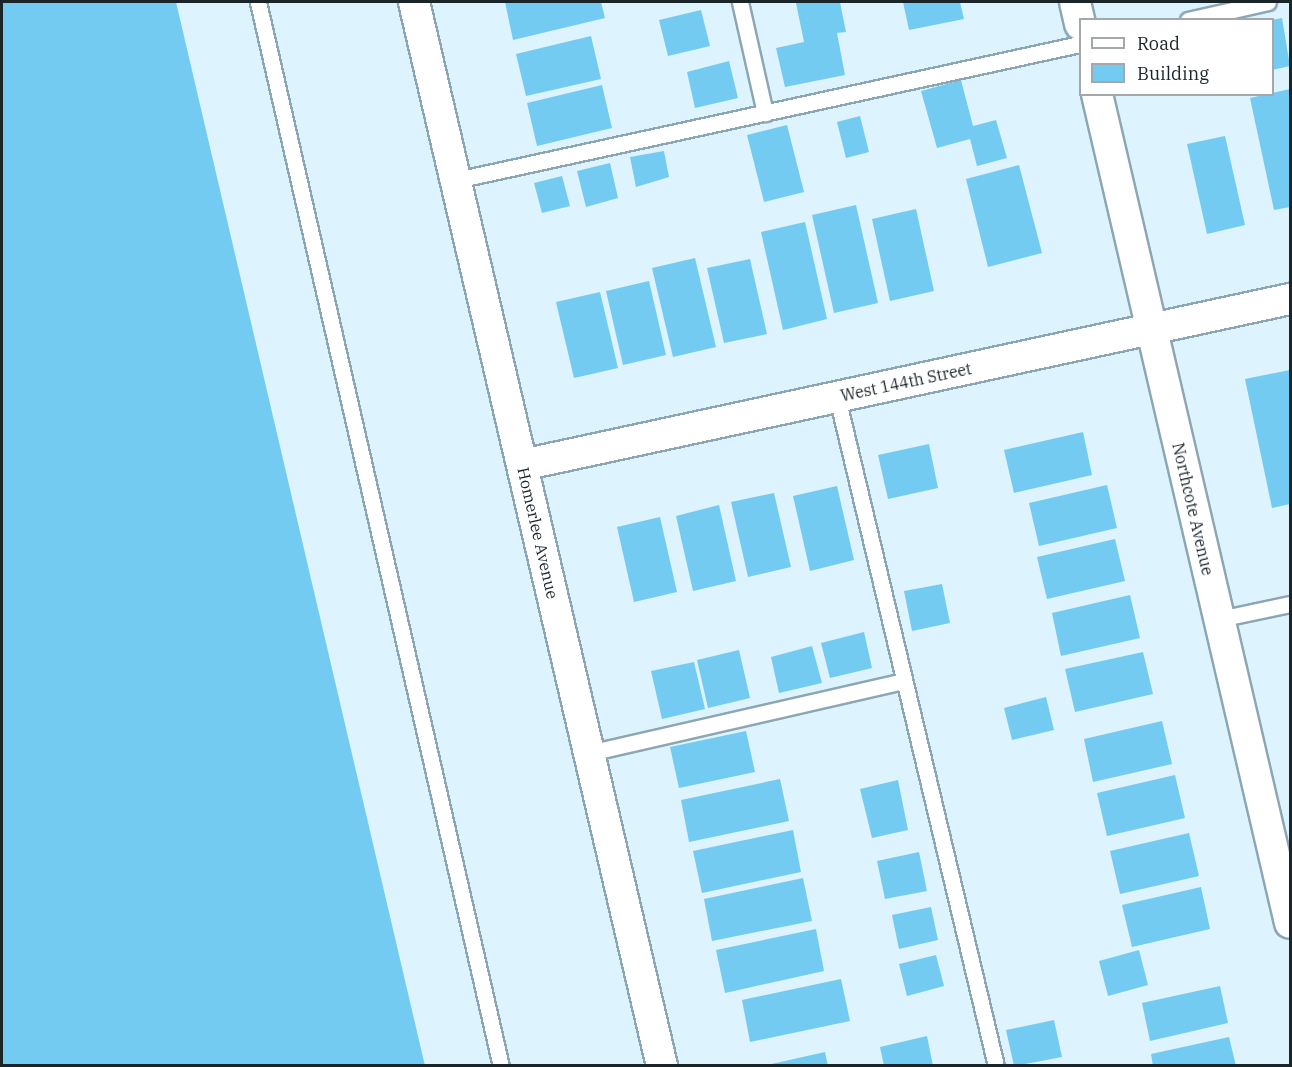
<!DOCTYPE html>
<style>
body{margin:0}
#map{position:relative;width:1292px;height:1067px;overflow:hidden;background:#ddf3fe;font-family:"IBM Plex Serif",serif}
div>[style]{position:absolute}
[style*='--x']{left:calc(var(--x)*1px);top:calc(var(--y)*1px);width:calc(var(--w)*1px);rotate:calc(var(--a)*1deg)}
.building>*{inset:0;background:#74cbf1}
.roads{filter:drop-shadow(2px 0 #8ca7b3) drop-shadow(-2px 0 #8ca7b3) drop-shadow(0 2px #8ca7b3) drop-shadow(0 -2px #8ca7b3)}
.lane>*{height:15px;margin:-7.5px;padding:0 7.5px;transform-origin:7.5px;border-radius:7.5px;background:#fff}
.street>*{height:30px;margin:-15px;padding:0 15px;transform-origin:15px;border-radius:15px;background:#fff}
span{translate:-50% -50%;white-space:nowrap;text-align:center;line-height:1.15;-webkit-text-stroke:4.5px #fff;paint-order:stroke}
.street-label{font-size:16px;color:#1a252a}
.frame{position:absolute;inset:0;border:3px solid #1a252a;pointer-events:none}
.legend{position:absolute;left:1079px;top:18px;width:195px;height:78px;box-sizing:border-box;background:#fff;border:2px solid #a3a8aa;margin:0;padding:8px 10px;list-style:none;font-size:18px;color:#1a252a}
.legend li{display:flex;align-items:center;gap:12px;height:30px}
.legend b{width:30px;border:2px solid #a3a8aa}
</style>
<div id="map">
<div class="building">
<div style="clip-path:polygon(2px 2px,176px 2px,425px 1066px,2px 1066px)"></div>
<div style="clip-path:polygon(505px 2px,601px 2px,605px 18px,513px 40px)"></div>
<div style="clip-path:polygon(840px 2px,846px 32px,837px 33px,845px 75px,785px 87px,776px 48px,804px 42px,796px 3px)"></div>
<div style="clip-path:polygon(903px 2px,960px 2px,964px 19px,909px 30px)"></div>
<div style="clip-path:polygon(701px 10px,710px 46px,668px 56px,659px 20px)"></div>
<div style="clip-path:polygon(1282px 18px,1290px 66px,1272px 70px,1272px 20px)"></div>
<div style="clip-path:polygon(591px 36px,601px 79px,526px 96px,516px 54px)"></div>
<div style="clip-path:polygon(729px 61px,738px 98px,695px 108px,687px 72px)"></div>
<div style="clip-path:polygon(961px 80px,973px 126px,996px 120px,1007px 158px,977px 166px,970px 139px,937px 148px,921px 91px)"></div>
<div style="clip-path:polygon(602px 85px,612px 128px,537px 146px,527px 103px)"></div>
<div style="clip-path:polygon(1290px 89px,1290px 207px,1274px 210px,1250px 98px)"></div>
<div style="clip-path:polygon(860px 116px,869px 152px,846px 158px,837px 122px)"></div>
<div style="clip-path:polygon(787px 125px,804px 192px,764px 202px,747px 135px)"></div>
<div style="clip-path:polygon(1225px 136px,1245px 225px,1207px 234px,1187px 144px)"></div>
<div style="clip-path:polygon(664px 151px,669px 177px,636px 187px,630px 157px)"></div>
<div style="clip-path:polygon(610px 163px,618px 198px,586px 207px,577px 171px)"></div>
<div style="clip-path:polygon(1019px 165px,1042px 253px,988px 267px,966px 179px)"></div>
<div style="clip-path:polygon(562px 176px,570px 206px,542px 213px,534px 183px)"></div>
<div style="clip-path:polygon(856px 205px,878px 303px,834px 313px,812px 215px)"></div>
<div style="clip-path:polygon(916px 209px,934px 291px,890px 301px,872px 219px)"></div>
<div style="clip-path:polygon(805px 222px,827px 319px,783px 330px,761px 232px)"></div>
<div style="clip-path:polygon(695px 258px,716px 347px,673px 357px,652px 268px)"></div>
<div style="clip-path:polygon(750px 259px,767px 334px,724px 343px,707px 268px)"></div>
<div style="clip-path:polygon(649px 281px,666px 355px,623px 365px,606px 291px)"></div>
<div style="clip-path:polygon(600px 292px,618px 368px,574px 378px,556px 302px)"></div>
<div style="clip-path:polygon(1290px 370px,1290px 504px,1272px 508px,1245px 379px)"></div>
<div style="clip-path:polygon(1083px 432px,1092px 475px,1014px 493px,1004px 450px)"></div>
<div style="clip-path:polygon(929px 444px,938px 488px,888px 499px,878px 455px)"></div>
<div style="clip-path:polygon(1107px 485px,1117px 528px,1039px 546px,1029px 503px)"></div>
<div style="clip-path:polygon(837px 486px,854px 560px,810px 571px,793px 496px)"></div>
<div style="clip-path:polygon(774px 493px,791px 567px,748px 577px,731px 502px)"></div>
<div style="clip-path:polygon(719px 505px,736px 581px,693px 591px,676px 516px)"></div>
<div style="clip-path:polygon(660px 517px,677px 592px,634px 602px,617px 527px)"></div>
<div style="clip-path:polygon(1115px 539px,1125px 581px,1047px 599px,1037px 557px)"></div>
<div style="clip-path:polygon(942px 584px,950px 623px,912px 631px,904px 591px)"></div>
<div style="clip-path:polygon(1130px 595px,1140px 638px,1061px 656px,1052px 613px)"></div>
<div style="clip-path:polygon(864px 632px,872px 668px,830px 678px,821px 643px)"></div>
<div style="clip-path:polygon(812px 646px,822px 683px,779px 693px,771px 657px)"></div>
<div style="clip-path:polygon(739px 650px,750px 698px,708px 708px,697px 660px)"></div>
<div style="clip-path:polygon(1143px 652px,1153px 694px,1075px 712px,1065px 669px)"></div>
<div style="clip-path:polygon(694px 662px,705px 709px,662px 719px,651px 671px)"></div>
<div style="clip-path:polygon(1046px 697px,1054px 730px,1012px 740px,1004px 708px)"></div>
<div style="clip-path:polygon(1162px 721px,1172px 764px,1093px 782px,1084px 739px)"></div>
<div style="clip-path:polygon(746px 731px,755px 772px,679px 788px,670px 747px)"></div>
<div style="clip-path:polygon(1175px 775px,1185px 818px,1107px 836px,1097px 793px)"></div>
<div style="clip-path:polygon(780px 779px,789px 821px,689px 842px,681px 800px)"></div>
<div style="clip-path:polygon(898px 780px,908px 830px,872px 838px,860px 789px)"></div>
<div style="clip-path:polygon(793px 830px,801px 872px,702px 893px,693px 851px)"></div>
<div style="clip-path:polygon(1189px 833px,1199px 876px,1120px 894px,1110px 851px)"></div>
<div style="clip-path:polygon(919px 852px,927px 891px,885px 899px,877px 861px)"></div>
<div style="clip-path:polygon(803px 878px,812px 921px,712px 941px,704px 899px)"></div>
<div style="clip-path:polygon(1201px 887px,1210px 929px,1132px 947px,1122px 905px)"></div>
<div style="clip-path:polygon(931px 907px,938px 940px,899px 949px,892px 915px)"></div>
<div style="clip-path:polygon(816px 929px,824px 971px,725px 993px,716px 950px)"></div>
<div style="clip-path:polygon(1139px 950px,1148px 985px,1108px 996px,1099px 961px)"></div>
<div style="clip-path:polygon(936px 955px,944px 986px,907px 996px,899px 964px)"></div>
<div style="clip-path:polygon(841px 979px,850px 1021px,750px 1042px,742px 1000px)"></div>
<div style="clip-path:polygon(1220px 986px,1228px 1023px,1150px 1041px,1142px 1003px)"></div>
<div style="clip-path:polygon(1054px 1020px,1062px 1057px,1014px 1066px,1006px 1030px)"></div>
<div style="clip-path:polygon(927px 1036px,933px 1066px,884px 1066px,880px 1047px)"></div>
<div style="clip-path:polygon(1229px 1037px,1236px 1066px,1153px 1066px,1151px 1054px)"></div>
<div style="clip-path:polygon(825px 1052px,828px 1066px,767px 1066px,767px 1065px)"></div>
</div>
<div class="roads">
<div class="lane">
<div style="--x:258;--y:2;--w:1091;--a:77.14"></div>
<div style="--x:740;--y:2;--w:114;--a:77.3"></div>
<div style="--x:1188;--y:20;--w:82;--a:-12.7"></div>
<div style="--x:456;--y:180;--w:639;--a:-12.3"></div>
<div style="--x:837;--y:397;--w:688;--a:76.63"></div>
<div style="--x:1219;--y:619;--w:73;--a:-11.9"></div>
<div style="--x:589;--y:753;--w:323;--a:-12.9"></div>
</div>
<div class="street">
<div style="--x:414;--y:2;--w:1093;--a:76.88"></div>
<div style="--x:1075;--y:2;--w:23;--a:77"></div>
<div style="--x:1097;--y:94;--w:851;--a:76.89"></div>
<div style="--x:522;--y:465;--w:786;--a:-12.2"></div>
</div>
</div>
<div class="street-label">
<span style="left:906px;top:382px;rotate:-12deg">West 144th Street</span>
<span style="left:1193px;top:509px;rotate:77deg">Northcote Avenue</span>
<span style="left:538px;top:533px;rotate:77deg">Homerlee Avenue</span>
</div>
<div class="frame"></div>
<ul class="legend">
<li><b style="height:8px;background:#fff"></b>Road</li>
<li><b style="height:16px;background:#74cbf1"></b>Building</li>
</ul>
</div>
